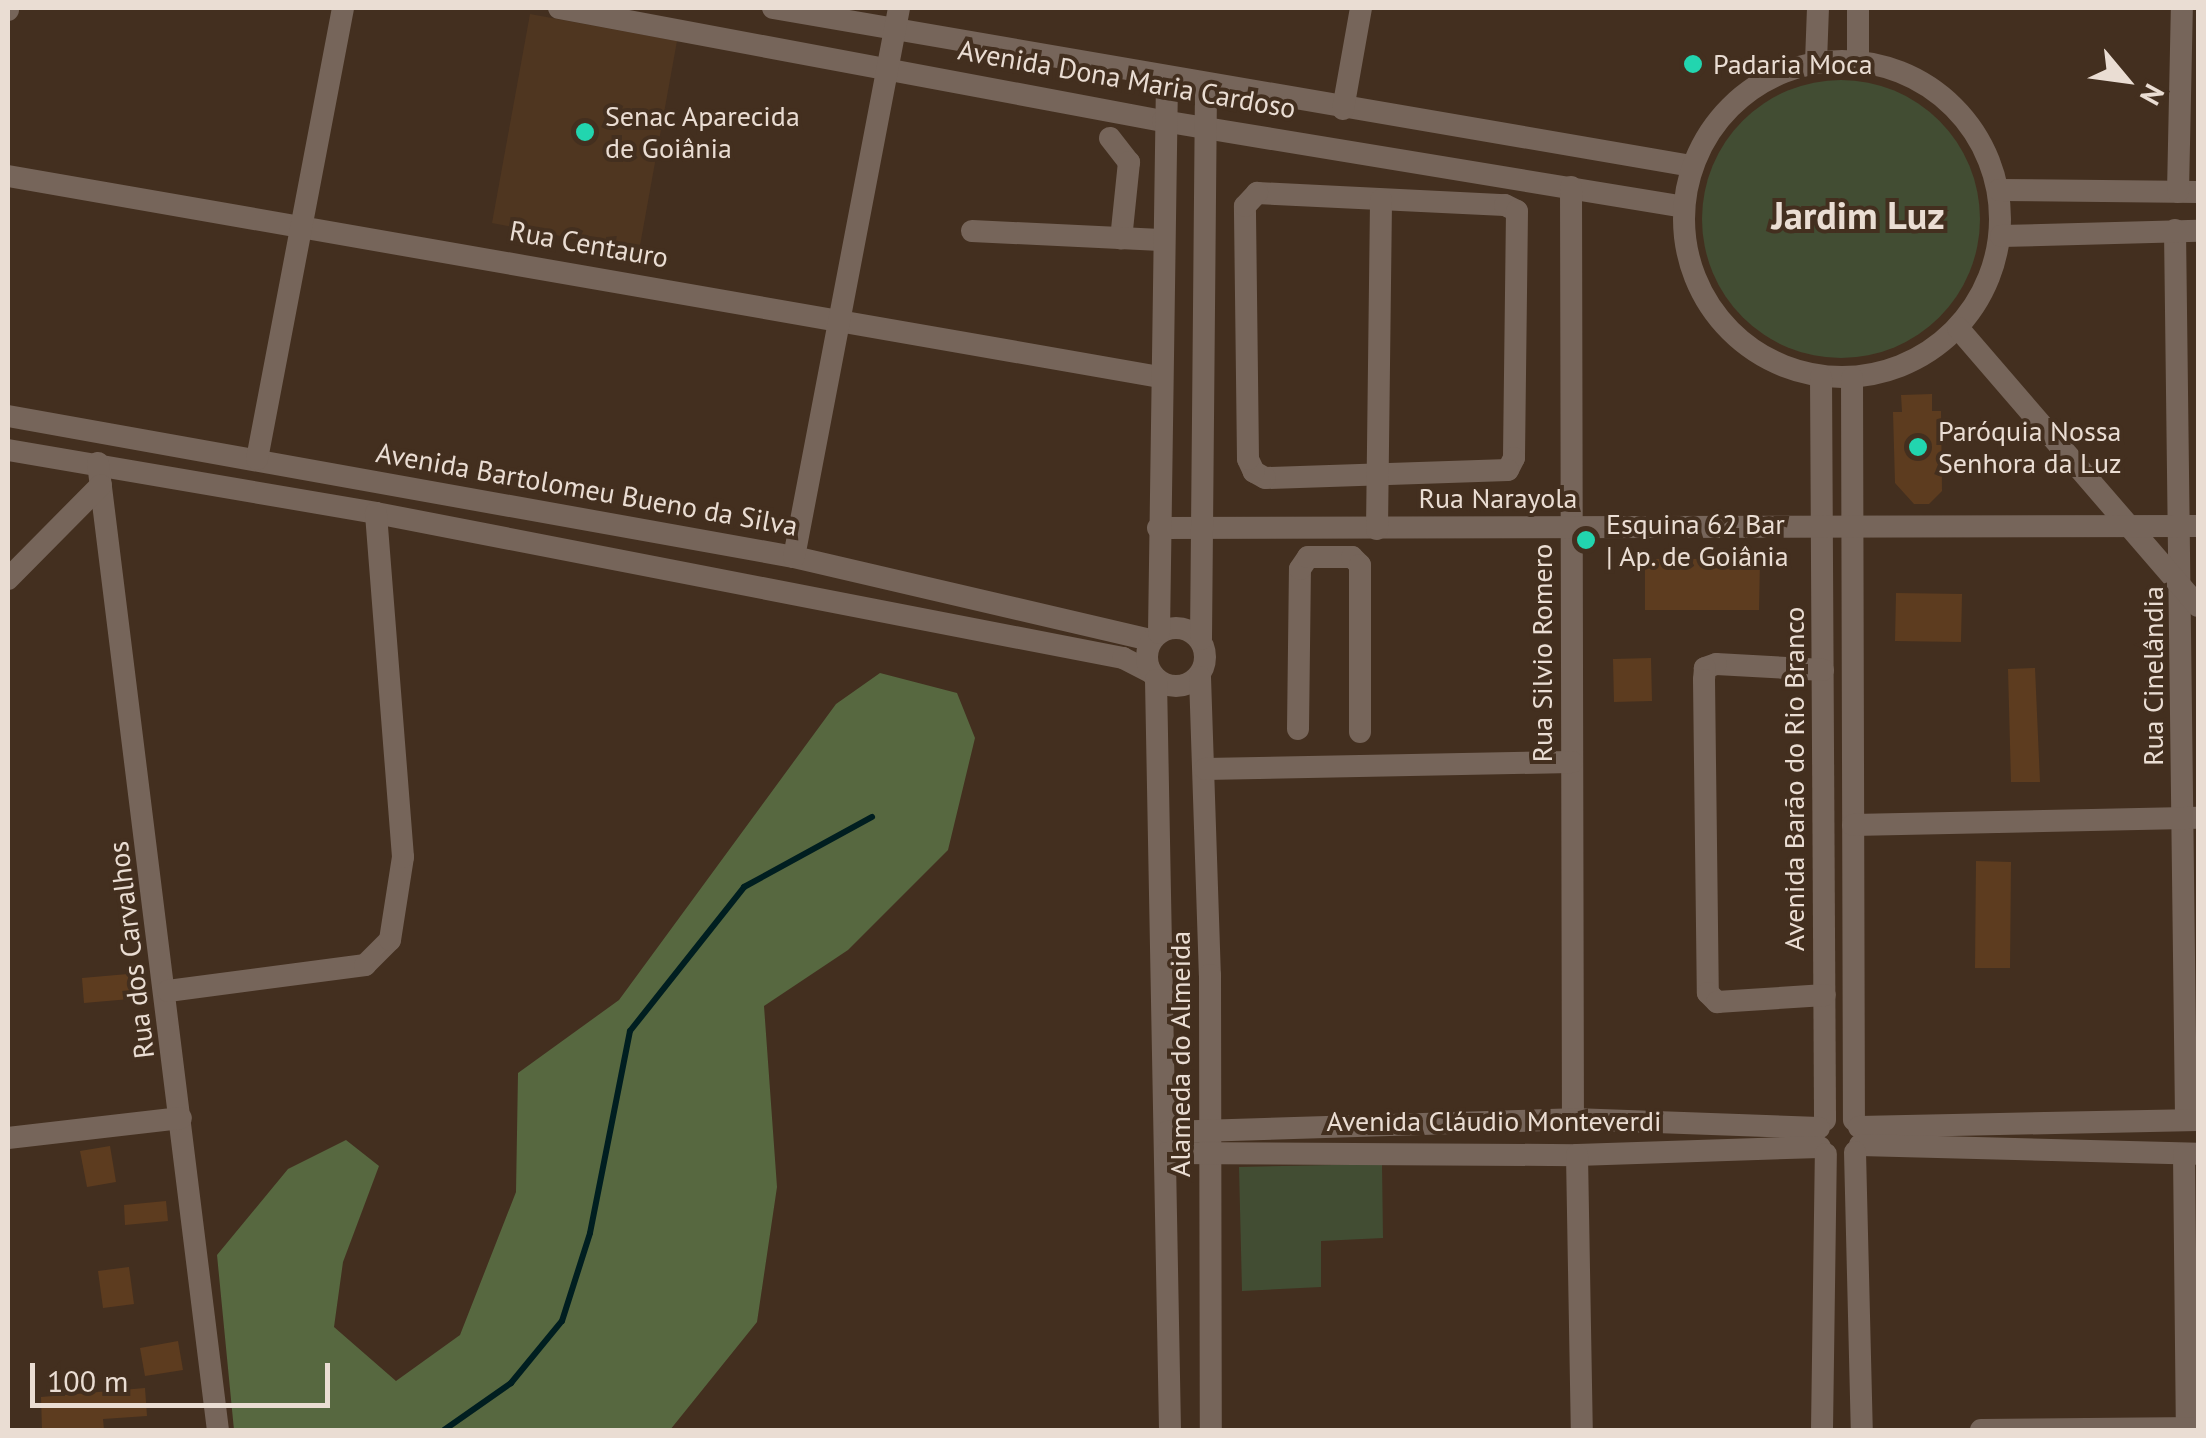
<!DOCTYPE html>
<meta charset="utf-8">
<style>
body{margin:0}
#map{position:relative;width:2206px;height:1438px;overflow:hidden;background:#432f1f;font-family:"PT Sans",sans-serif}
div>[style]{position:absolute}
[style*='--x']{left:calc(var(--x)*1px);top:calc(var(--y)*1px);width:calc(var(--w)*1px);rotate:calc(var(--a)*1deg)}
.built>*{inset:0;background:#4f3620}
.green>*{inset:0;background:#424d33}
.round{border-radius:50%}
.forest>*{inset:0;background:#576840}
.stream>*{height:6px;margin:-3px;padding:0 3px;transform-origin:3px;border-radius:3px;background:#001e20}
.building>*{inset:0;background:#5d3c1f}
.minor>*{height:22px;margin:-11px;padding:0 11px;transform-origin:11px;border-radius:11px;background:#76655a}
.minor>.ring{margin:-11px;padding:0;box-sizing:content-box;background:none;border:22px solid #76655a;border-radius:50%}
.dots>*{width:28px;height:28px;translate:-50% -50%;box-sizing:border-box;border:5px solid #432f1f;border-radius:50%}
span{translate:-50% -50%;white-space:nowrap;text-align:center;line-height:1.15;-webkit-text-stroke:8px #432f1f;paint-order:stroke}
.poi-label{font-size:28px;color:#eaddd3}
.left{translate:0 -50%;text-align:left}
.street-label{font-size:28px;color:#eaddd3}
.district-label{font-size:38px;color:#eaddd3;font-weight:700}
.frame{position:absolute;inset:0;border:10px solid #eaddd3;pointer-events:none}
.north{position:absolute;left:2076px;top:30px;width:100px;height:100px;-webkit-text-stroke:8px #432f1f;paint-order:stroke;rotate:119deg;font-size:28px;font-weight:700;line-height:40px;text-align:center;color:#eaddd3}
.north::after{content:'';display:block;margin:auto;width:35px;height:45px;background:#eaddd3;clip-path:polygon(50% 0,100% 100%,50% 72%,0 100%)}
.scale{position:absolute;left:30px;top:1363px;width:300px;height:45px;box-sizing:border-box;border:5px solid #eaddd3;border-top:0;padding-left:12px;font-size:30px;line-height:35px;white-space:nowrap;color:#eaddd3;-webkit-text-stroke:8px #432f1f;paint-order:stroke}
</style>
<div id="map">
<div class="built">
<div style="clip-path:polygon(530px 14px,677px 41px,639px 251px,492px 223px)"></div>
</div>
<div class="green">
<div class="round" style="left:1702px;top:80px;width:278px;height:278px"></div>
<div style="clip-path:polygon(1382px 1164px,1383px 1238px,1321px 1241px,1321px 1287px,1242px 1291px,1239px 1167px)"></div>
</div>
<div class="forest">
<div style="clip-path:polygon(880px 673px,957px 693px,975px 738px,948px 850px,848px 950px,764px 1006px,777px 1187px,757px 1322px,670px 1430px,234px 1430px,217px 1255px,288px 1169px,346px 1140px,379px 1166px,343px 1262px,334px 1327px,396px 1381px,460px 1335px,516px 1192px,518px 1073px,619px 1000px,836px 704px)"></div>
</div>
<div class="stream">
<div style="--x:444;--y:1430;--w:82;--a:-35"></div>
<div style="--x:511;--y:1383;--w:80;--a:-50.6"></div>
<div style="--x:562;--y:1321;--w:92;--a:-72.3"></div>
<div style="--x:590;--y:1233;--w:206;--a:-78.8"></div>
<div style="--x:630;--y:1031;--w:184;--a:-51.6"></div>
<div style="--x:744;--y:887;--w:146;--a:-28.7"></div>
</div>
<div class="building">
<div style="clip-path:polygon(1932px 394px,1932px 411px,1941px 411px,1942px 491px,1929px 504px,1914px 504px,1895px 483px,1893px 412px,1902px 412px,1901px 395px)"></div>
<div style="clip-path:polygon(1645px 559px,1760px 559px,1759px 610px,1645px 610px)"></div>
<div style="clip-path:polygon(1896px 593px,1962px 594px,1961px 642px,1895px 641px)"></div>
<div style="clip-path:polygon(1651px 658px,1652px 701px,1614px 702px,1613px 659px)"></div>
<div style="clip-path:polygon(2035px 668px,2040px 782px,2011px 782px,2008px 669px)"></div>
<div style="clip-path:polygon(1976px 861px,2011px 862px,2010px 968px,1975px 968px)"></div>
<div style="clip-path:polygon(128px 974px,130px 999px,84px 1003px,82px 978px)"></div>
<div style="clip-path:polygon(110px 1146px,116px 1182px,87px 1187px,80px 1151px)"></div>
<div style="clip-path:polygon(166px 1201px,168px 1221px,125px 1225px,124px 1205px)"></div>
<div style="clip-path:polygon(129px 1267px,134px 1304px,103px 1308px,98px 1271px)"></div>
<div style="clip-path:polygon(178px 1341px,183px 1370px,145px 1376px,140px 1348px)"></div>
<div style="clip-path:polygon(145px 1388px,147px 1416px,103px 1419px,104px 1430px,42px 1430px,41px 1397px)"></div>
</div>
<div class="minor">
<div style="--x:559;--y:8;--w:614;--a:10.6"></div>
<div style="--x:1163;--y:121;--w:528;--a:9.37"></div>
<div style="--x:773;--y:8;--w:932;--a:9.76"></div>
<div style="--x:8;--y:10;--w:2;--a:-90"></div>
<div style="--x:1858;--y:60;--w:52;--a:-90"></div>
<div class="ring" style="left:1684px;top:61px;width:294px;height:294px"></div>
<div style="--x:1816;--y:62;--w:54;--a:-87.9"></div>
<div style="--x:1343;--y:109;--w:103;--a:-79.9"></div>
<div style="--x:1110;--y:138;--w:31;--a:52"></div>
<div style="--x:1129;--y:162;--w:77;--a:95.9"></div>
<div style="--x:8;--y:176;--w:1169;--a:9.9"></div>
<div style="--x:1571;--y:187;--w:932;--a:89.88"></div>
<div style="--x:1999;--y:190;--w:199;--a:0.6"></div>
<div style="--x:2178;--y:192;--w:184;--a:-88.8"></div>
<div style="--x:1257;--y:193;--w:248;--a:2.8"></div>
<div style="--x:1505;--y:205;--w:13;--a:27"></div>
<div style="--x:1517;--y:211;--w:247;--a:90.7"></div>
<div style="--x:1514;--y:458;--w:13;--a:117"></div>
<div style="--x:1508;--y:470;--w:243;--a:178.1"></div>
<div style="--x:1265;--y:478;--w:13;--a:-151"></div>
<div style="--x:1254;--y:472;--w:14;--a:-115"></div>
<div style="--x:1248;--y:459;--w:253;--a:-90.7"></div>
<div style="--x:1245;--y:206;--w:18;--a:-47"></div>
<div style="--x:2175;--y:230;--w:890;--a:89.29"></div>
<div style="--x:972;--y:231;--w:189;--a:2.7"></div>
<div style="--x:2001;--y:236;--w:197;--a:-1.5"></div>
<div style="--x:1958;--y:328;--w:367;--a:49.2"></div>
<div style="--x:1821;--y:377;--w:743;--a:89.69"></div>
<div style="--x:1852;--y:378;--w:742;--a:89.85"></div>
<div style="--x:8;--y:416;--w:799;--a:10.17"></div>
<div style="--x:794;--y:557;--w:367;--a:13.1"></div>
<div style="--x:8;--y:450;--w:373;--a:9.7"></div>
<div style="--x:376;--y:513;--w:761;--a:10.99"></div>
<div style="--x:1123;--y:658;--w:30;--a:27"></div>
<div style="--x:257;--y:459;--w:459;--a:-79.2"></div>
<div style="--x:98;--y:463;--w:974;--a:82.93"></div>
<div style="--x:1158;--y:528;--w:1040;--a:-0.11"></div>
<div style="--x:1377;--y:529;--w:329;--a:-89.3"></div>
<div style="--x:794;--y:557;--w:559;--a:-79.17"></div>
<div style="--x:8;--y:579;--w:132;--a:-45.3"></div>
<div class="ring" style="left:1147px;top:628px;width:36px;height:36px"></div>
<div style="--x:1159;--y:633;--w:553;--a:-89.17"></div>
<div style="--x:1201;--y:639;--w:553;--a:-89.48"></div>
<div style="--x:1823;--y:670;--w:107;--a:-176.8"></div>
<div style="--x:1716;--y:664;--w:12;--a:160"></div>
<div style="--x:1705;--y:668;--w:12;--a:95"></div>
<div style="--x:1704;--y:680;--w:313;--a:89.3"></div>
<div style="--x:1708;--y:993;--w:13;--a:45"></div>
<div style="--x:1717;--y:1002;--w:108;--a:-3.7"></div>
<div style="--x:1200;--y:677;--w:298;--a:88.1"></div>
<div style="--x:1210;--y:975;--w:455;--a:89.9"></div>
<div style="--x:1156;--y:680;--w:750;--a:88.93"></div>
<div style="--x:1298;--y:729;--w:160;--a:-89.3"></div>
<div style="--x:1300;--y:569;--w:14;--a:-56"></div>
<div style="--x:1308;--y:557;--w:44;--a:0"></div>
<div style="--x:1352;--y:557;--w:11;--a:45"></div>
<div style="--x:1360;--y:565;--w:167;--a:90"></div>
<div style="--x:1205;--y:769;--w:367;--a:-1.1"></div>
<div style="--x:1853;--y:825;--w:345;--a:-1.2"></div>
<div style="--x:168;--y:991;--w:199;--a:-7.5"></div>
<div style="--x:365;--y:965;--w:35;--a:-45"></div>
<div style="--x:390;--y:940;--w:84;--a:-81.1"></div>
<div style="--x:403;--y:857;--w:345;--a:-94.5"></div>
<div style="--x:1859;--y:1127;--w:339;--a:-1.2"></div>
<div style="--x:1167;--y:1132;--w:406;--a:-1.8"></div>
<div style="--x:1573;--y:1119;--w:246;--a:2.1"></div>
<div style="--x:8;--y:1138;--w:174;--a:-6.6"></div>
<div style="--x:1860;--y:1145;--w:338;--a:1.5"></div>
<div style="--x:1855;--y:1152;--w:278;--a:88.6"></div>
<div style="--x:1167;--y:1153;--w:410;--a:0.3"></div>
<div style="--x:1577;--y:1155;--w:243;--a:-1.9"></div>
<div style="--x:2184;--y:1154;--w:276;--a:89.4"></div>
<div style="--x:1577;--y:1155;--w:275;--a:89"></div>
<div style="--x:1822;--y:1430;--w:276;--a:-89.2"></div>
<div style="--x:1981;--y:1430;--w:217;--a:-0.5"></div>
</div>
<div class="dots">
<div style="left:1693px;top:64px;background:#22d5af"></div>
<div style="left:585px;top:132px;background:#22d5af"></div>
<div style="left:1918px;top:447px;background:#22d5af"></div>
<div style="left:1586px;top:540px;background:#22d5af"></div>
</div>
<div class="poi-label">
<span class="left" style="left:1713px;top:64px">Padaria Moca</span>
<span class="left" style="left:605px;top:132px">Senac Aparecida<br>de Goiânia</span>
<span class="left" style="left:1938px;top:447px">Paróquia Nossa<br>Senhora da Luz</span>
<span class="left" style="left:1606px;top:540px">Esquina 62 Bar<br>| Ap. de Goiânia</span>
</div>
<div class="street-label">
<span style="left:1127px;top:79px;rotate:10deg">Avenida Dona Maria Cardoso</span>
<span style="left:589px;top:244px;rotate:10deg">Rua Centauro</span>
<span style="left:587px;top:489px;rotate:10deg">Avenida Bartolomeu Bueno da Silva</span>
<span style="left:1498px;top:498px">Rua Narayola</span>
<span style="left:1542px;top:653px;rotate:-90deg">Rua Silvio Romero</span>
<span style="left:2153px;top:676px;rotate:-90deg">Rua Cinelândia</span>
<span style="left:1794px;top:779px;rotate:-90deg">Avenida Barão do Rio Branco</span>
<span style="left:131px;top:950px;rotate:-97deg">Rua dos Carvalhos</span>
<span style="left:1180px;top:1054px;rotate:-90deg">Alameda do Almeida</span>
<span style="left:1494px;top:1121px">Avenida Cláudio Monteverdi</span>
</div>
<div class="district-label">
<span style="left:1858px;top:215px">Jardim Luz</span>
</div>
<div class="frame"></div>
<div class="north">N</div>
<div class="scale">100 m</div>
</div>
